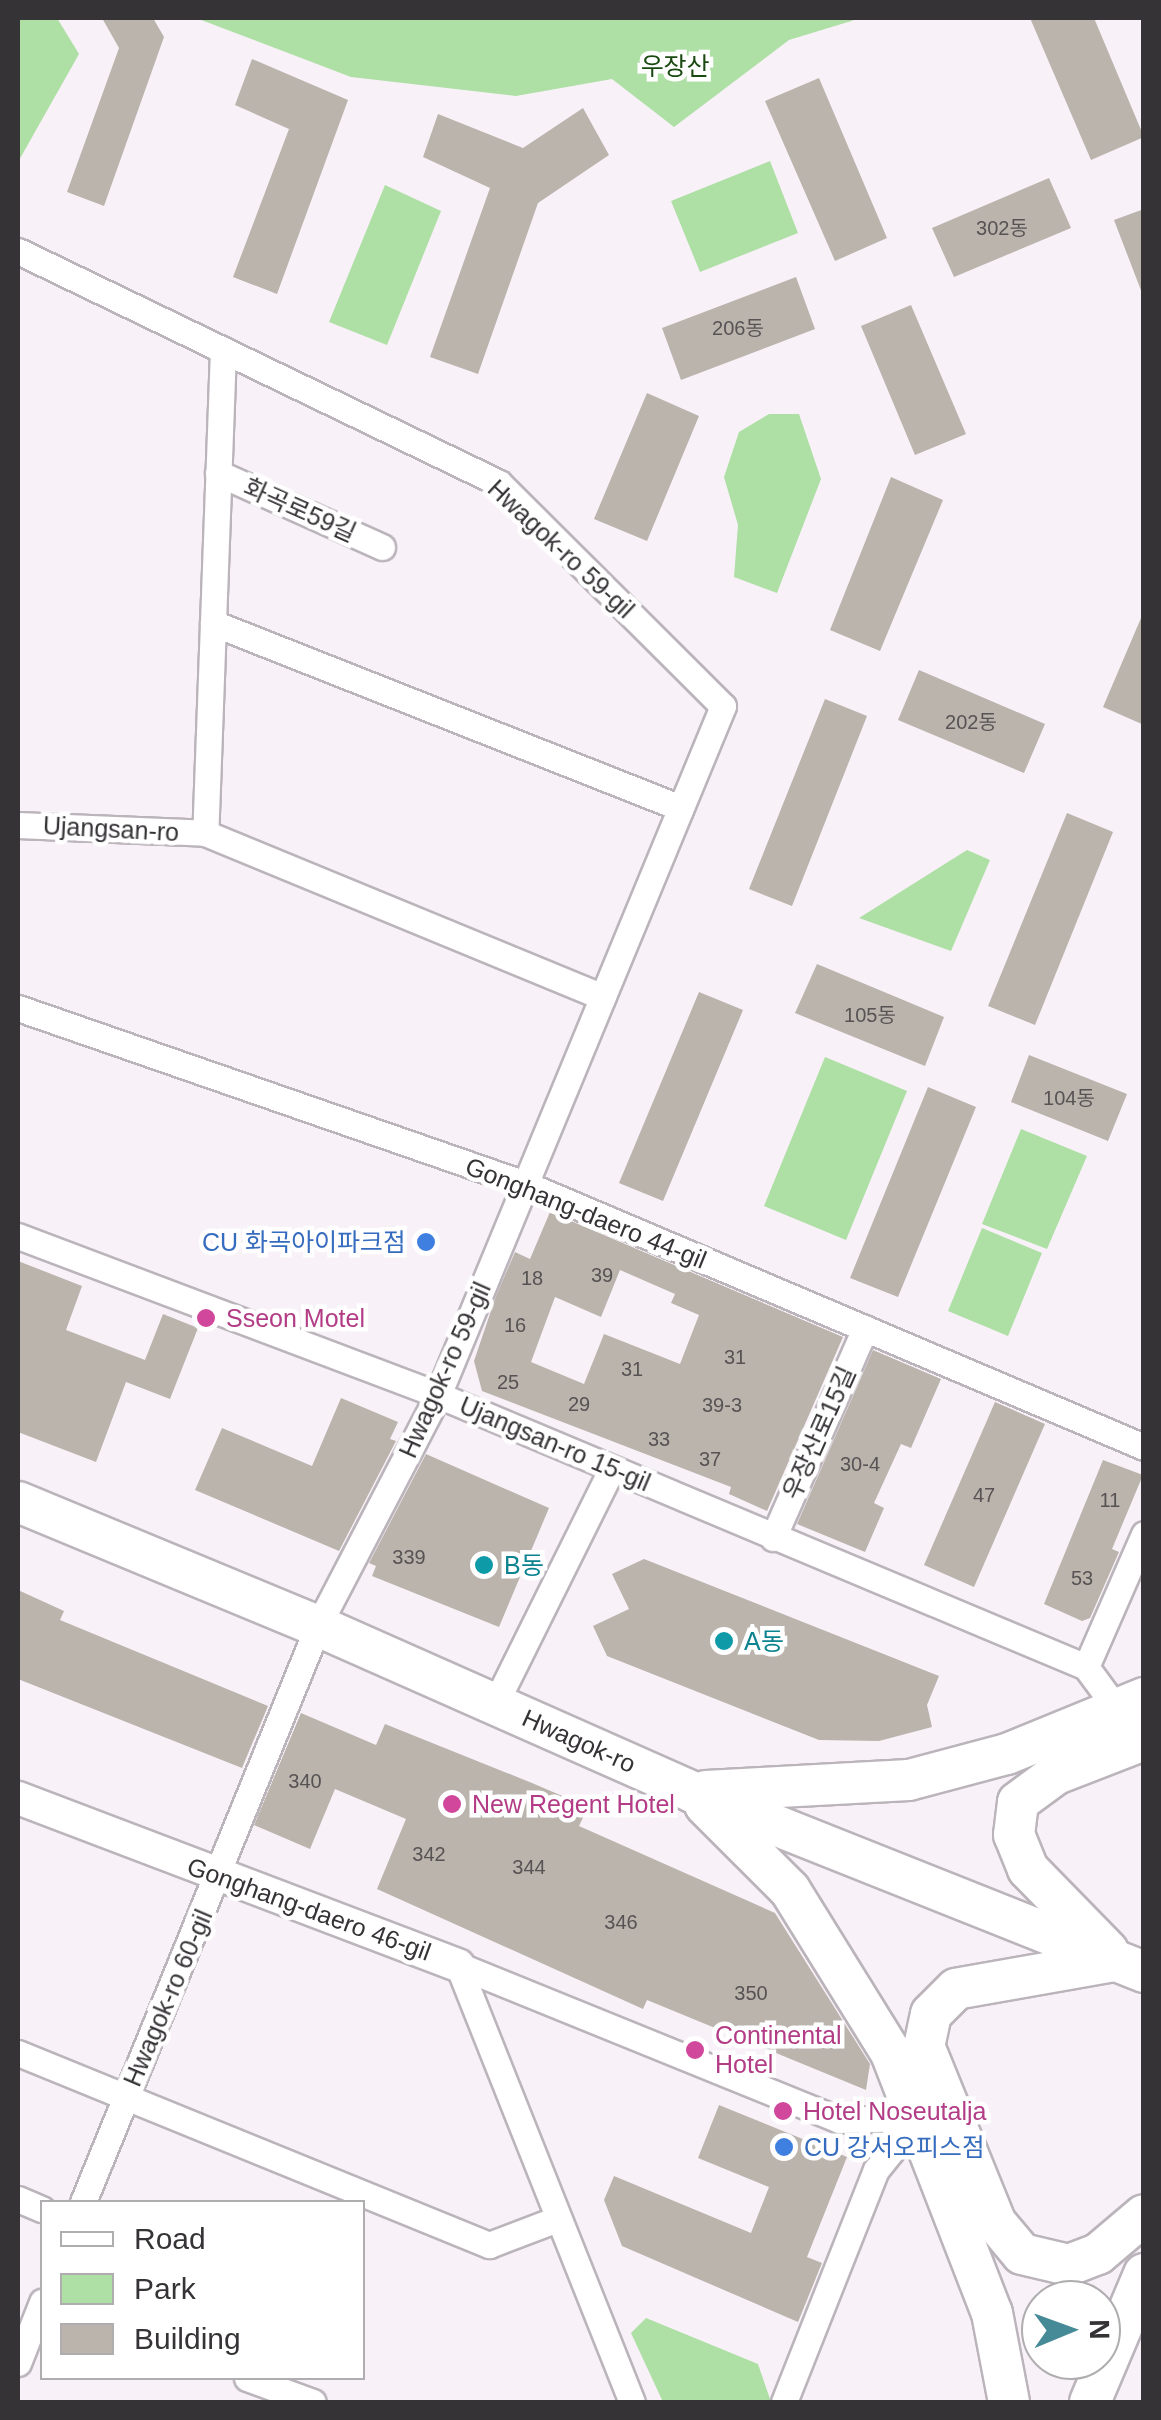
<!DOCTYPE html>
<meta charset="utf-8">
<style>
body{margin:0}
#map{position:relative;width:1161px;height:2420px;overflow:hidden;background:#f8f1f8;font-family:Helvetica,"Noto Sans KR",sans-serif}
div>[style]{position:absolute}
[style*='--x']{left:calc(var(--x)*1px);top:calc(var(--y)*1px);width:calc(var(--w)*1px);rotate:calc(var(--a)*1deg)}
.green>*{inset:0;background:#aedfa5}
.building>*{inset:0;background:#bab4ad}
.roads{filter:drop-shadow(2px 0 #bbb4bb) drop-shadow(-2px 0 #bbb4bb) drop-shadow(0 2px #bbb4bb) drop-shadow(0 -2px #bbb4bb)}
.minor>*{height:25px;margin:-12.5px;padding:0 12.5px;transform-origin:12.5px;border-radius:12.5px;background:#fff}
.tertiary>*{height:32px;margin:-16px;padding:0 16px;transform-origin:16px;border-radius:16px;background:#fff}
.primary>*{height:40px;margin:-20px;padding:0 20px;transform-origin:20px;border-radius:20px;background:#fff}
.dots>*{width:28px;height:28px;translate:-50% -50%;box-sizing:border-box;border:5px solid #fff;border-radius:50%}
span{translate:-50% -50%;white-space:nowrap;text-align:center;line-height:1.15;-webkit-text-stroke:9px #fff;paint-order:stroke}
.number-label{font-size:20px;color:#575354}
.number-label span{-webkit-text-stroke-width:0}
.park-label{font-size:25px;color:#1a4a11}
.street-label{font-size:25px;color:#363336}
.shop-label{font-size:25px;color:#366cbe}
.right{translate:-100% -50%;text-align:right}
.left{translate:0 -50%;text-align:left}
.hotel-label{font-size:25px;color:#b23c85}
.culture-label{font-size:25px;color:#0d838f}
.frame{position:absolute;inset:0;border:20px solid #363336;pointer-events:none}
.legend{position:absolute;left:40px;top:2200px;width:325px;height:180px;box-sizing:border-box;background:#fff;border:2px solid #afadaf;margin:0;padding:12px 18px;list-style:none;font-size:30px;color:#363336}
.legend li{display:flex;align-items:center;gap:20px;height:50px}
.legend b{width:50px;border:2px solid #afadaf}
.north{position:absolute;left:1021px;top:2280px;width:100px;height:100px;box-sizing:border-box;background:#fff;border:2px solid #afadaf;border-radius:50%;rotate:89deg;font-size:28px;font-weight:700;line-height:40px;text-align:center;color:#363336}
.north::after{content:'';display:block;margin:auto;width:35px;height:45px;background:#468a98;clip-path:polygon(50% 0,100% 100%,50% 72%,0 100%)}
</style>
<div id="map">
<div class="green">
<div style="clip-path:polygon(18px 18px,57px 18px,79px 54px,18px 162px)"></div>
<div style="clip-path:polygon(196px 18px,861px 18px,789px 40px,674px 127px,612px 79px,516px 96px,351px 77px)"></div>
<div style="clip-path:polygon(770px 161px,798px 233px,700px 272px,671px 201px)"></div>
<div style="clip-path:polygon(385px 185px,441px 211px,387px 345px,329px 322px)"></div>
<div style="clip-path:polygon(769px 414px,799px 414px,821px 479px,777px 593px,734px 577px,738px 525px,724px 477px,739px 432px)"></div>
<div style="clip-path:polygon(967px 850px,990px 860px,951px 951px,859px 918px)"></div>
<div style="clip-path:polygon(825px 1057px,907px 1091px,846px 1240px,764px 1206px)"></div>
<div style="clip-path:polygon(1021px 1129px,1087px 1156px,1047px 1249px,982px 1224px)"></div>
<div style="clip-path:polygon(982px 1228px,1042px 1253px,1008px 1336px,948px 1311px)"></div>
<div style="clip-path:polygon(646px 2318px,758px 2364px,771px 2402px,663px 2402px,631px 2333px)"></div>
</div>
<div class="building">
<div style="clip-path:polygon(102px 18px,153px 18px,164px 37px,104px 206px,67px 192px,119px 48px)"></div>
<div style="clip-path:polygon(1030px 18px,1094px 18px,1144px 137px,1091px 160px)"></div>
<div style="clip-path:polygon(252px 59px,348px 100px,277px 294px,233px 277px,289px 129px,235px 105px)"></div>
<div style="clip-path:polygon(819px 78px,887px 238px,835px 261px,765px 101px)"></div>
<div style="clip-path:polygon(583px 108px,609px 155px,538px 203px,478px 374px,430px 357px,490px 188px,423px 157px,438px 114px,523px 148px)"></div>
<div style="clip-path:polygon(1049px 178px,1071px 228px,954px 277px,932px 228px)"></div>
<div style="clip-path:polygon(1144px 209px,1144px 293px,1142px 293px,1114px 220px)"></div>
<div style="clip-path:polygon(796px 277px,815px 329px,681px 380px,662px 328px)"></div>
<div style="clip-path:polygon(911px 305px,966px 434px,915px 455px,861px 326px)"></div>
<div style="clip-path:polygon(647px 393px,699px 416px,647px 541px,594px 519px)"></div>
<div style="clip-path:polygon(891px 477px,943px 500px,880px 651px,830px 630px)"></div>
<div style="clip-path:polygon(1144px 611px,1144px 725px,1103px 707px)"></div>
<div style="clip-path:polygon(919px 670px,1045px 724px,1024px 773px,898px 720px)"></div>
<div style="clip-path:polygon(825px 699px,867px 716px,792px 906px,749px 889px)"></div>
<div style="clip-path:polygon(1067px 813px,1113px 832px,1035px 1025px,988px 1006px)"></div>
<div style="clip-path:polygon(817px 964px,944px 1017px,925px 1066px,795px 1013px)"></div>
<div style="clip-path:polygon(699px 992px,743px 1010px,663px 1201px,619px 1183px)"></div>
<div style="clip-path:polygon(1029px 1055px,1127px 1094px,1108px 1141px,1011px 1102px)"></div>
<div style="clip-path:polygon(928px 1087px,976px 1107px,898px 1297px,850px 1278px)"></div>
<div style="clip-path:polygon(evenodd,550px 1212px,843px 1337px,767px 1511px,729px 1494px,731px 1487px,482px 1391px,474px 1361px,496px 1296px,515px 1252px,530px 1259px,550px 1212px,620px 1270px,675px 1294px,671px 1303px,699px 1315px,680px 1364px,604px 1334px,584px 1384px,531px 1362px,555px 1297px,601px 1317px,620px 1270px)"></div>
<div style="clip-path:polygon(18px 1261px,82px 1286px,66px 1330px,145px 1360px,163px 1314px,198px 1328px,170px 1399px,126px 1382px,96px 1462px,18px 1432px)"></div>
<div style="clip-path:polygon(873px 1350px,941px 1379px,911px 1448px,901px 1444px,874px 1503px,884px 1508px,865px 1552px,797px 1524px)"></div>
<div style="clip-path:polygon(341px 1398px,398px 1422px,390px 1439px,396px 1441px,339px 1551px,195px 1490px,222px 1428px,312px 1466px)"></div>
<div style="clip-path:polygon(995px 1402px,1045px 1424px,974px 1587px,924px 1565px)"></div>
<div style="clip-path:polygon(426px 1454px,549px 1508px,499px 1627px,372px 1576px,376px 1566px,369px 1563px)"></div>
<div style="clip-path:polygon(1103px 1460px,1143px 1475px,1112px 1549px,1119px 1552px,1090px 1618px,1082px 1621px,1044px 1604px)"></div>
<div style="clip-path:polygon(644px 1559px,939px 1676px,927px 1705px,932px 1727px,879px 1741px,819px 1740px,607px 1656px,593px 1626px,629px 1609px,612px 1574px)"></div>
<div style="clip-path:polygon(18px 1590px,64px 1611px,60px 1620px,268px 1706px,242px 1768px,18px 1679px)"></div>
<div style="clip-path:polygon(301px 1713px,376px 1745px,385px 1724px,532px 1783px,588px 1807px,579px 1826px,775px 1913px,870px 2064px,866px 2090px,647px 2000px,643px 2009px,377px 1889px,406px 1819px,335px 1789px,310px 1849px,254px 1825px)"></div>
<div style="clip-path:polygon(719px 2105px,847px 2157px,807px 2257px,822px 2263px,798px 2322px,622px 2246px,604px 2200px,614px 2176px,751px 2233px,769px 2187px,698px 2158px)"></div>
</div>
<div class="roads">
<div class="minor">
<div style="--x:18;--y:251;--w:534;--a:25.75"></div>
<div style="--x:499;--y:483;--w:316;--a:44.9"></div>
<div style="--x:723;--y:706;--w:746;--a:112.47"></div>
<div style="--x:438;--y:1395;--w:260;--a:117.5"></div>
<div style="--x:318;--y:1626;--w:622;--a:112.19"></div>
<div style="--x:223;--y:350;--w:483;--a:92.1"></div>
<div style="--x:205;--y:833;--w:430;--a:22.4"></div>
<div style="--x:218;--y:473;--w:180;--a:24.3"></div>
<div style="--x:213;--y:623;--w:503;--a:21.57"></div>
<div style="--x:18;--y:825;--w:187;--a:2.4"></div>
<div style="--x:18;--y:1008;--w:537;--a:19.14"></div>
<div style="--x:525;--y:1184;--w:673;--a:23.02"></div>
<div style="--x:18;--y:1236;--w:449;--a:20.7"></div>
<div style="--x:438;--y:1395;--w:703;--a:22.77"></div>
<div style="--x:1086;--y:1667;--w:52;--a:53.6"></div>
<div style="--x:773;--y:1538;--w:229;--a:-66.3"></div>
<div style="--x:1086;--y:1667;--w:145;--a:-66.4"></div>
<div style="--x:495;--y:1704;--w:263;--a:-63.6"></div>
<div style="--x:458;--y:1965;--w:411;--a:22.1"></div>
<div style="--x:839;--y:2120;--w:79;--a:-1.5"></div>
<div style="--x:458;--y:1965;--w:470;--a:68.3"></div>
<div style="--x:18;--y:2053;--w:509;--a:22.18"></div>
<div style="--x:489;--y:2245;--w:73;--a:-20.9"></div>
<div style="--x:18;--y:2199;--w:26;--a:23"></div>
<div style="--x:18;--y:2363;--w:66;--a:-68.5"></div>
<div style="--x:247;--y:2378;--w:70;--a:20"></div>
<div style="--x:784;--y:2402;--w:250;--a:-68.4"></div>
<div style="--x:876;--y:2170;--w:67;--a:-51.1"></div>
</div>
<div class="tertiary">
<div style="--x:18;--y:1798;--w:471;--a:20.8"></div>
</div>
<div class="primary">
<div style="--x:18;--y:1502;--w:325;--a:22.5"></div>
<div style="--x:318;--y:1626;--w:409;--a:23.9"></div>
<div style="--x:692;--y:1792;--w:487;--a:21.7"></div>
<div style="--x:706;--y:1791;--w:203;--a:-3.1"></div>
<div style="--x:909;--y:1780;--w:101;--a:-14.9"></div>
<div style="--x:1007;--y:1754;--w:148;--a:-22.2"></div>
<div style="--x:705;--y:1805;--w:120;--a:45"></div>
<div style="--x:790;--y:1890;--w:192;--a:58.2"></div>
<div style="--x:891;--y:2053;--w:279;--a:68.8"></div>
<div style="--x:992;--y:2313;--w:91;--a:79.2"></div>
<div style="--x:1108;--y:1951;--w:115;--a:-134.3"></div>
<div style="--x:1028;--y:1869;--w:37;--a:-112"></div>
<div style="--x:1014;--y:1835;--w:33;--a:-83"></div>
<div style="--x:1018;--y:1802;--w:47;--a:-36.4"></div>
<div style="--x:1056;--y:1774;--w:94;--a:-21.1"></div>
<div style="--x:1114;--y:1961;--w:160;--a:170"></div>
<div style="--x:956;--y:1989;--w:35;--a:135"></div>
<div style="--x:931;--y:2014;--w:33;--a:102"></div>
<div style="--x:924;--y:2046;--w:191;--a:67.9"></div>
<div style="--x:996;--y:2223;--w:40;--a:50"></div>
<div style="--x:1022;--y:2254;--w:48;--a:13.2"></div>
<div style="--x:1069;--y:2265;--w:31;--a:-21"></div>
<div style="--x:1098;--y:2254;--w:60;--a:-40.3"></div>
<div style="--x:1090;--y:2402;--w:139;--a:-67.1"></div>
</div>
</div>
<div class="dots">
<div style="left:426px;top:1242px;background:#3f7fe0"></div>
<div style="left:206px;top:1318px;background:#d1479c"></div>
<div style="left:484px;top:1565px;background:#0f9aa8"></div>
<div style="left:724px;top:1641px;background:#0f9aa8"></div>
<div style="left:452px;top:1804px;background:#d1479c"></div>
<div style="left:695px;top:2050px;background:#d1479c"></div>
<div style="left:783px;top:2111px;background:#d1479c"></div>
<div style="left:784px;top:2147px;background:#3f7fe0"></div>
</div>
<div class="number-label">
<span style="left:1002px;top:228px">302동</span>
<span style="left:738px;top:328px">206동</span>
<span style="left:971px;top:722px">202동</span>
<span style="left:870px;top:1015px">105동</span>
<span style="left:1069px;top:1098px">104동</span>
<span style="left:602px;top:1275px">39</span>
<span style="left:532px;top:1278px">18</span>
<span style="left:515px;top:1325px">16</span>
<span style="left:735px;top:1357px">31</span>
<span style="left:632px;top:1369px">31</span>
<span style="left:508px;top:1382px">25</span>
<span style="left:579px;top:1404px">29</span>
<span style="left:722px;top:1405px">39-3</span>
<span style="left:659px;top:1439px">33</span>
<span style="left:710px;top:1459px">37</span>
<span style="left:860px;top:1464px">30-4</span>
<span style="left:984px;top:1495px">47</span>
<span style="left:1110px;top:1500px">11</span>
<span style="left:409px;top:1557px">339</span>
<span style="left:1082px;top:1578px">53</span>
<span style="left:305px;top:1781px">340</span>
<span style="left:429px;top:1854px">342</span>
<span style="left:529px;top:1867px">344</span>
<span style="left:621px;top:1922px">346</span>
<span style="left:751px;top:1993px">350</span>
</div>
<div class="park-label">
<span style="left:675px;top:66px">우장산</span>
</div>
<div class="street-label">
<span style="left:300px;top:510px;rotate:24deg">화곡로59길</span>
<span style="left:561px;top:549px;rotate:43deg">Hwagok-ro 59-gil</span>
<span style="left:111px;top:829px;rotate:3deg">Ujangsan-ro</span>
<span style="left:586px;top:1213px;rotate:22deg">Gonghang-daero 44-gil</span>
<span style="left:445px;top:1370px;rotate:-66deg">Hwagok-ro 59-gil</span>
<span style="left:819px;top:1433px;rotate:-66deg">우장산로15길</span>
<span style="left:555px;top:1444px;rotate:23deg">Ujangsan-ro 15-gil</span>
<span style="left:579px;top:1741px;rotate:24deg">Hwagok-ro</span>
<span style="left:309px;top:1909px;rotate:20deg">Gonghang-daero 46-gil</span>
<span style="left:168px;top:1998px;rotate:-67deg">Hwagok-ro 60-gil</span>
</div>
<div class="shop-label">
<span class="right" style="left:406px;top:1242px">CU 화곡아이파크점</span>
<span class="left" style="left:804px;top:2147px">CU 강서오피스점</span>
</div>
<div class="hotel-label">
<span class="left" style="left:226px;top:1318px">Sseon Motel</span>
<span class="left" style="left:472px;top:1804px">New Regent Hotel</span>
<span class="left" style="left:715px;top:2050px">Continental<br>Hotel</span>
<span class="left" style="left:803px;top:2111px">Hotel Noseutalja</span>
</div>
<div class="culture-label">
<span class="left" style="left:504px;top:1565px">B동</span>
<span class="left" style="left:744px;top:1641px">A동</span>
</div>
<div class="frame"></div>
<ul class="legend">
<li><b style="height:12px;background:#fff"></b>Road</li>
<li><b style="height:28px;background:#aedfa5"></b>Park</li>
<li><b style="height:28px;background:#bab4ad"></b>Building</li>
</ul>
<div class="north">N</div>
</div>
